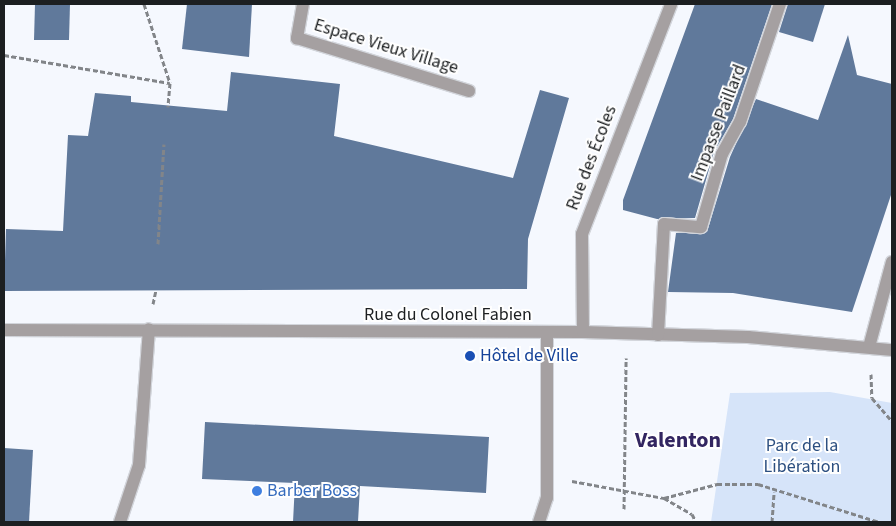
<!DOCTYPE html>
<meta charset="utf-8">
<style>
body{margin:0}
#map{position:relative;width:896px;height:526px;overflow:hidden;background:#f5f8fe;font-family:"Source Sans 3",sans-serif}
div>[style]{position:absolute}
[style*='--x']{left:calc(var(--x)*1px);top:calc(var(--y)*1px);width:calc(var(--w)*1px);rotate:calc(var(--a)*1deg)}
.green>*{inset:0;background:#d6e4f9}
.building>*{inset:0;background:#60799b}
.path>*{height:3px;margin-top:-1.5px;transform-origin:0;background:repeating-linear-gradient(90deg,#828589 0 5px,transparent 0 7.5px)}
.roads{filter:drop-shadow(1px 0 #d2d5db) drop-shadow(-1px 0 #d2d5db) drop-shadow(0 1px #d2d5db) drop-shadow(0 -1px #d2d5db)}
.minor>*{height:12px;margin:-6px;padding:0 6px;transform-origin:6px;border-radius:6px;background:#a5a0a1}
.dots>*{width:14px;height:14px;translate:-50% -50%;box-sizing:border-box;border:2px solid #fff;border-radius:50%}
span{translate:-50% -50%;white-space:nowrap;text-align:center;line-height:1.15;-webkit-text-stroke:4px #fff;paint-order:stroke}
.street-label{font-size:18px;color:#1c1f21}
.transit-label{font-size:18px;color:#164399}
.left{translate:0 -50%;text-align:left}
.park-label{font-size:18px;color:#2c4f80}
.shop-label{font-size:18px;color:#366cbe}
.district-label{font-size:22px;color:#332661;font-weight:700}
.frame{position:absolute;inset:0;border:5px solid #1c1f21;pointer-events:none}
</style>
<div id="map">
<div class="green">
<div style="clip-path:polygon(830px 392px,892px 403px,892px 522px,711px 522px,730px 393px)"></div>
</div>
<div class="building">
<div style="clip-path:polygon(35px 4px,70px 4px,69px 40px,34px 40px)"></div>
<div style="clip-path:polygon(187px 4px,252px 4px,249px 57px,182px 49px)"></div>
<div style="clip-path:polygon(695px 4px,772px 4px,733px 119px,714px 152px,695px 218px,657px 219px,623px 210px,623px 200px)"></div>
<div style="clip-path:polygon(788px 4px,825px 4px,813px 42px,779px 32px)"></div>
<div style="clip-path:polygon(848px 35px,857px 75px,892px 84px,892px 192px,852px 312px,733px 293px,668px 292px,676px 233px,707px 232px,730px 157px,756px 99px,818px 120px)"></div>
<div style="clip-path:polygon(231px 72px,340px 84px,334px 136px,513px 178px,540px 90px,569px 98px,528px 239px,527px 289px,4px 291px,6px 229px,63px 231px,68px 135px,88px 136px,95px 93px,131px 96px,131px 102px,227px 111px)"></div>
<div style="clip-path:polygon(205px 422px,489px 437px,486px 493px,360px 486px,358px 522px,293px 522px,295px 483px,202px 479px)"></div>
<div style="clip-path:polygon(4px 448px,33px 450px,29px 522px,4px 522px)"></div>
</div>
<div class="path">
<div style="--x:144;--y:4;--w:83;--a:71.8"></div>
<div style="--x:170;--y:83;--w:24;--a:95"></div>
<div style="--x:4;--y:55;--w:168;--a:9.6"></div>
<div style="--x:158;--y:244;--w:100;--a:-86.6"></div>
<div style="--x:153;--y:304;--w:14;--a:-78"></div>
<div style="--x:871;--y:374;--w:24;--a:88"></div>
<div style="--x:872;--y:398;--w:30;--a:49"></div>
<div style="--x:572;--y:481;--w:94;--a:10.5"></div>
<div style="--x:664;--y:498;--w:32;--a:30"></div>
<div style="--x:692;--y:514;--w:9;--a:63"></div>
<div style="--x:664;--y:498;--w:55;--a:-14.8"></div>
<div style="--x:717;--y:484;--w:41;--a:0"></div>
<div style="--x:758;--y:484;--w:127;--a:17.4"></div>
<div style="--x:624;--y:509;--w:151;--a:-89.2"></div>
<div style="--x:772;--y:522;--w:30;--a:-86"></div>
</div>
<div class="roads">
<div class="minor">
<div style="--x:303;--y:4;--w:35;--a:100"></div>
<div style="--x:297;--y:38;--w:180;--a:17.1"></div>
<div style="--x:4;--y:330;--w:579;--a:0.2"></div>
<div style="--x:583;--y:332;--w:165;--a:1.7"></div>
<div style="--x:748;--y:337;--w:145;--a:5.2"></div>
<div style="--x:583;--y:332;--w:98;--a:-90.6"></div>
<div style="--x:582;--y:234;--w:247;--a:-68.8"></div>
<div style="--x:658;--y:335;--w:111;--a:-86.9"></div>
<div style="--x:664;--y:224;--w:37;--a:5"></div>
<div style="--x:701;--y:227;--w:76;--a:-74"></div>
<div style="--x:722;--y:154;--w:37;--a:-61"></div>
<div style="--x:740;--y:122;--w:125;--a:-71.3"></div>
<div style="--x:869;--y:347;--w:88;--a:-74.9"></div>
<div style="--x:120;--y:522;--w:60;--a:-71.6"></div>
<div style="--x:139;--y:465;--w:136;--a:-85.8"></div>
<div style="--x:539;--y:522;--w:25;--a:-72"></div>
<div style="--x:547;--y:498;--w:165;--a:-90"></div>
</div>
</div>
<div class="dots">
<div style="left:470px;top:356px;background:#1a4fb4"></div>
<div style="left:257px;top:491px;background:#3f7fe0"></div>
</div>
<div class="street-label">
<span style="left:386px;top:47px;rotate:17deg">Espace Vieux Village</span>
<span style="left:719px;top:123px;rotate:-69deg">Impasse Paillard</span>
<span style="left:592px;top:158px;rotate:-69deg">Rue des Écoles</span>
<span style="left:448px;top:315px">Rue du Colonel Fabien</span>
</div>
<div class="transit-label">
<span class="left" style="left:480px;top:356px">Hôtel de Ville</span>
</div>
<div class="park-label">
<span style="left:802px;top:457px">Parc de la<br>Libération</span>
</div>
<div class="shop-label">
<span class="left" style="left:267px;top:491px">Barber Boss</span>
</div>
<div class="district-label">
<span style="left:678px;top:441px">Valenton</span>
</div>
<div class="frame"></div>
</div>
